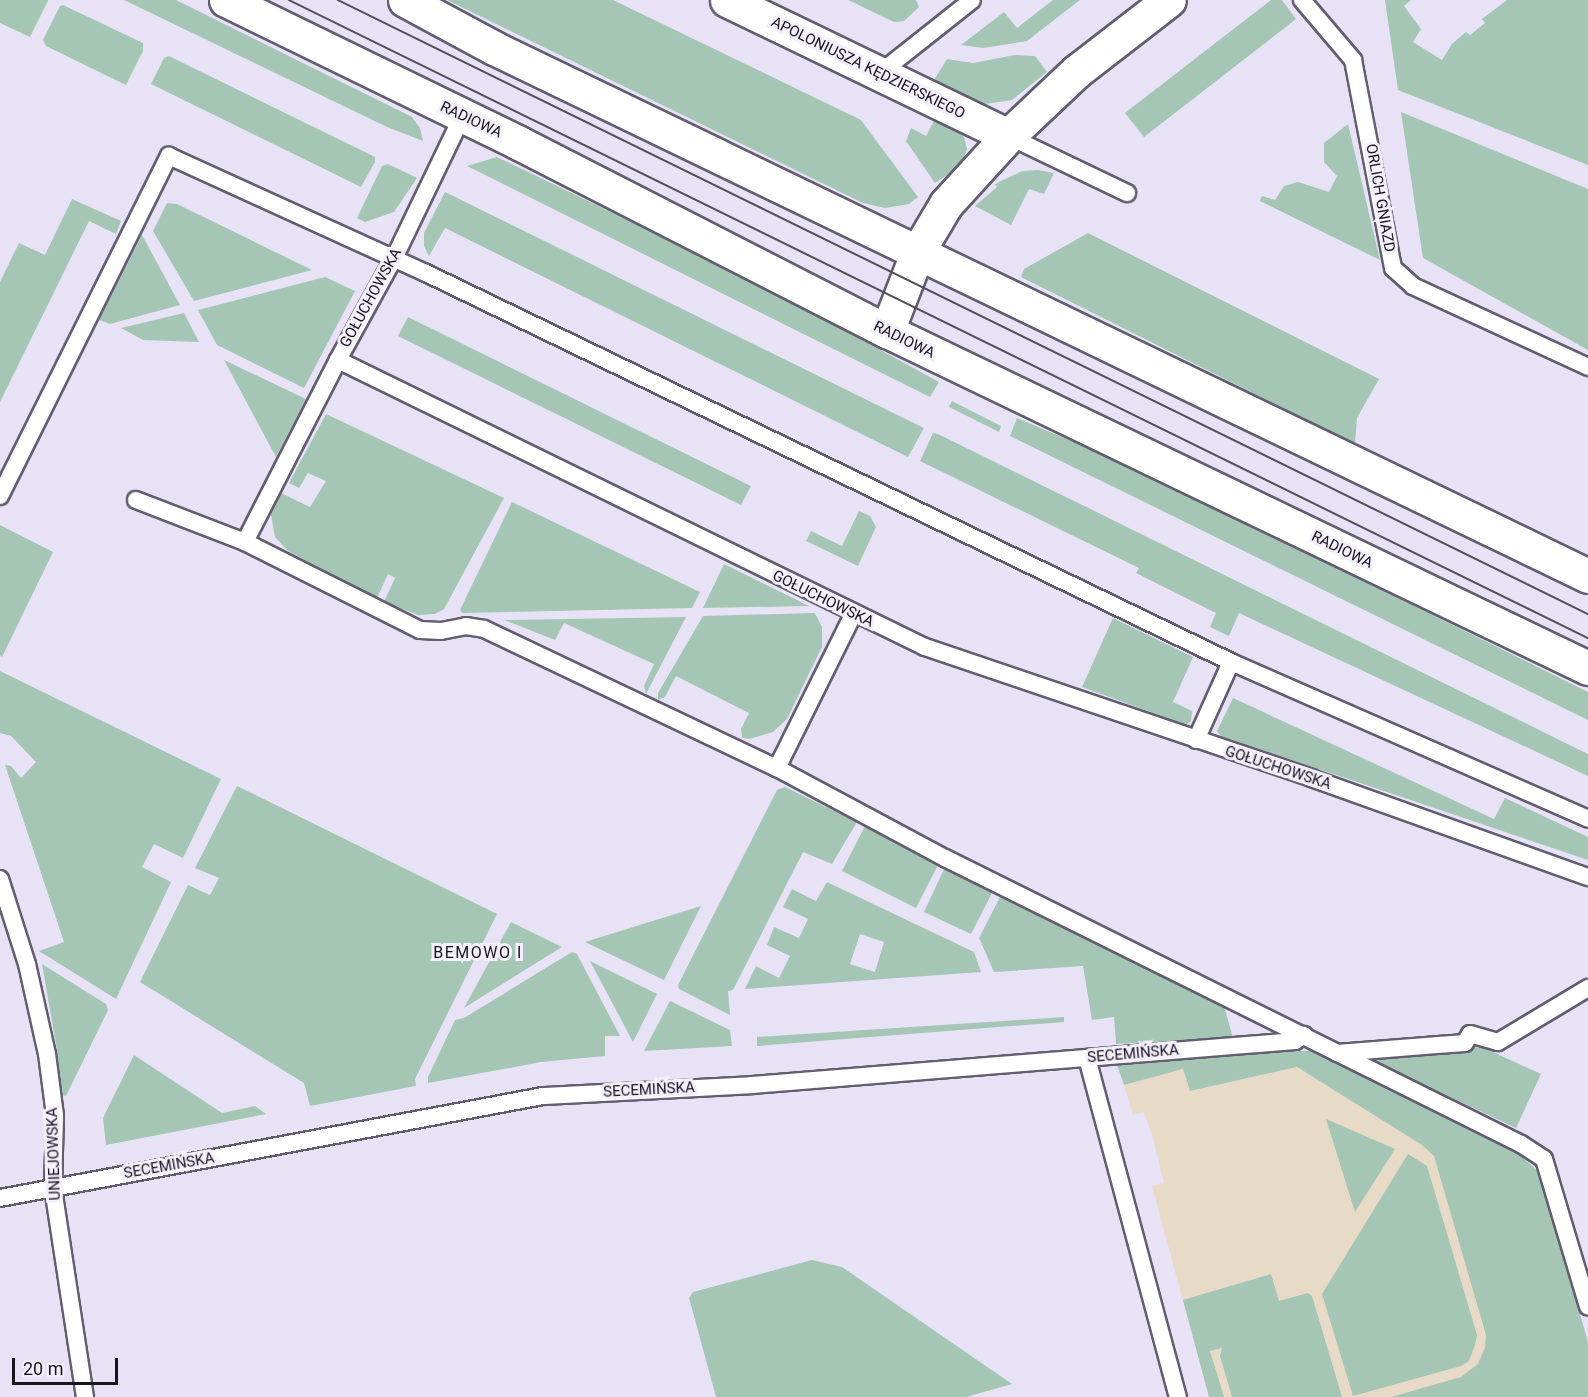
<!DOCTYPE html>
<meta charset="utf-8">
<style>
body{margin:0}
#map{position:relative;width:1588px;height:1397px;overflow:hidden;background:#e8e2f7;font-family:Roboto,sans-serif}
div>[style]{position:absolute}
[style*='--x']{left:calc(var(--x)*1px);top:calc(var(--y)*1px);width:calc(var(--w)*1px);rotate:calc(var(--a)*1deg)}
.education>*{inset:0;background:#e7dac6}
.green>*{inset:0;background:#a5c6b5}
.roads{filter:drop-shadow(2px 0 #625d6f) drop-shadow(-2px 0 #625d6f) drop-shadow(0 2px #625d6f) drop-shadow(0 -2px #625d6f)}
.service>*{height:16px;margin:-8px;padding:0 8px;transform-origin:8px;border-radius:8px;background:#fff}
.minor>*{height:33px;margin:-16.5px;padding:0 16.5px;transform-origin:16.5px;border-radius:16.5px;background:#fff}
.tertiary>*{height:33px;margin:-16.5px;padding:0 16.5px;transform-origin:16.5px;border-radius:16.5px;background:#fff}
.tram>*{height:1.5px;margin:-0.75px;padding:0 0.75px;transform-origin:0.75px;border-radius:0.75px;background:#504d57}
span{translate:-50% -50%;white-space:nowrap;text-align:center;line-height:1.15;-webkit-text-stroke:6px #f4f0fd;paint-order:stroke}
.street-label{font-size:15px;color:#17151c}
.neighbourhood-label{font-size:16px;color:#17151c;letter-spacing:1.5px}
.scale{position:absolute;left:12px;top:1358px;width:106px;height:27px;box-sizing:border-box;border:3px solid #17151c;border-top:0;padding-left:8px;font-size:18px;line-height:21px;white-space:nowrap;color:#17151c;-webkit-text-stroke:4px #f4f0fd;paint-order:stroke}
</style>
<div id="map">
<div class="education">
<div style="clip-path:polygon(1297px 1067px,1512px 1200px,1573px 1397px,1209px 1397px,1152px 1186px,1164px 1183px,1153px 1138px,1144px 1112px,1133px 1115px,1124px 1085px,1183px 1069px,1190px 1091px)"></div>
</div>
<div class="green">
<div style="clip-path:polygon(0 0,48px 0,48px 1px,30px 37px,0 23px)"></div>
<div style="clip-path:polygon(124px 0,176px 0,412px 117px,420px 128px,423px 141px,387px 127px)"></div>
<div style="clip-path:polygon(447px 0,613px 0,861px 120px,918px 197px,909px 204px,885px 208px,863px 203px)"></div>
<div style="clip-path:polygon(848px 0,916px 0,919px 7px,904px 21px,894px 22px)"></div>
<div style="clip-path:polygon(1053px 0,1080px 0,1027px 41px,983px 48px,961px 45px,1004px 12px,1017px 28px)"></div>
<div style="clip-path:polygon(1271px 0,1282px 0,1296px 19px,1144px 137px,1125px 113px)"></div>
<div style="clip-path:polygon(1385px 0,1411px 0,1404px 6px,1421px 29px,1413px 42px,1442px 60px,1452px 44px,1466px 32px,1470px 35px,1485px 23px,1482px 19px,1507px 0,1588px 0,1588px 165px,1398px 90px)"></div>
<div style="clip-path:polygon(63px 5px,143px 43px,143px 51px,126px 85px,46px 46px,43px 40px,60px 6px)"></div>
<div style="clip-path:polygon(1015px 55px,1035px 56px,1047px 72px,1012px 100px,985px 104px,934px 80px,947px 59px,973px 63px)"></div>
<div style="clip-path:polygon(169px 56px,375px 157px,375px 162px,361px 187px,151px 84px,164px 58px)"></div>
<div style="clip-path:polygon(1401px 112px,1588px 189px,1588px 350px,1423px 258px)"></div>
<div style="clip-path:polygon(936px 117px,955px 126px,964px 137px,967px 149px,961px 166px,935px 183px,906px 141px,911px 128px,926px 136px)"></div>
<div style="clip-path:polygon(1348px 124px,1380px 260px,1260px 201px,1262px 196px,1275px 200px,1284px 186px,1298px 182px,1329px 192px,1337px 176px,1324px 162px,1324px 143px)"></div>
<div style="clip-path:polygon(497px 157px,764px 286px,939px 382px,930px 397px,467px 166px)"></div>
<div style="clip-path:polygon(388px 164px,417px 178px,394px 212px,365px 222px,357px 218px,382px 166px)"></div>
<div style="clip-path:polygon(1038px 170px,1054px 173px,1044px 194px,1029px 189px,1011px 225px,975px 206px,997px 187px,995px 184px,1022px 171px)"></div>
<div style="clip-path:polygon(445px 192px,924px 428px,908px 457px,445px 228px,429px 256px,424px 246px,424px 233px)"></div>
<div style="clip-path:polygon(72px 199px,121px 221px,116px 234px,89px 221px,0 402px,0 282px,19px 243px,45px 255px)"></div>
<div style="clip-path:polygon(167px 203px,177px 204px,312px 270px,194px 301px,153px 231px)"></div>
<div style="clip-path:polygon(1088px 233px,1379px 379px,1357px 418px,1355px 444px,1021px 277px,1024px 269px)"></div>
<div style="clip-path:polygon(142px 235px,180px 305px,110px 324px,99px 320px)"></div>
<div style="clip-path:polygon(325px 277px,355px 291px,304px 388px,217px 345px,198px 310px)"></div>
<div style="clip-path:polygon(184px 313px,199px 342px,143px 340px,121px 328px)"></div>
<div style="clip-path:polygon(408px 317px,751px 486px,741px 505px,398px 336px)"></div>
<div style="clip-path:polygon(224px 360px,306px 399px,276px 457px)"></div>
<div style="clip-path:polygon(952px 401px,1001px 426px,999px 432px,949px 407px)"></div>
<div style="clip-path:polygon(326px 414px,504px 498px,444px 609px,435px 614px,418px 615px,384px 602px,395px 578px,388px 574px,377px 598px,288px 551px,275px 537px,271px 515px,281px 493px,310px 507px,326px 481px,308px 473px,299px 488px,289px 483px)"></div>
<div style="clip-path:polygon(1017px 418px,1137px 469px,1588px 692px,1588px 720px,1010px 436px)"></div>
<div style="clip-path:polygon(933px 433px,938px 434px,1588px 754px,1588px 776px,1239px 613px,1229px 636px,1210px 627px,1216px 613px,1136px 573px,1139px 568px,920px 461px)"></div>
<div style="clip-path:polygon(512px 502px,700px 592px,692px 608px,462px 613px,460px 610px)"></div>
<div style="clip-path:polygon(859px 511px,870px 516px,876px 527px,858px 566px,806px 541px,811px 531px,842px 546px)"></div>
<div style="clip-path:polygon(0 525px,53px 552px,2px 657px,0 655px)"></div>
<div style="clip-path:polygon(724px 564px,809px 606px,703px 608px)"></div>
<div style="clip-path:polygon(815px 613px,822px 627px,822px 647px,787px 719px,773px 732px,749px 739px,742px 738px,741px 729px,749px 713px,676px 676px,665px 697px,658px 700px,658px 693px,703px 616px)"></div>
<div style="clip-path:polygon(686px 617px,646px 694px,644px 686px,654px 664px,564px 623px,555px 640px,504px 620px)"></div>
<div style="clip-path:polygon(1113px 618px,1193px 657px,1173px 702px,1192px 711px,1191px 721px,1186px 725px,1082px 687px)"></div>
<div style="clip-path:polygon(0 671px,221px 779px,183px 858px,154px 844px,142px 867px,171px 882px,116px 999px,39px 951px,64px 942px,5px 765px,11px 766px,21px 778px,36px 762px,11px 736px,0 733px)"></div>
<div style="clip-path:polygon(1233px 698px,1494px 819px,1505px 798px,1588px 837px,1588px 860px,1221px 736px,1217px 731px)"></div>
<div style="clip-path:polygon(237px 786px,497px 914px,415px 1079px,416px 1086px,310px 1106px,304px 1083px,140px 982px,188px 885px,210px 895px,219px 878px,195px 868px)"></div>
<div style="clip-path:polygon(785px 787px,857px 822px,832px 864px,803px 852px,733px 990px,728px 991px,730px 1015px,679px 989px,678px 985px,777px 790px)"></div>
<div style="clip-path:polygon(865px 826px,939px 863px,916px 908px,842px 871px)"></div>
<div style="clip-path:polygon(946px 865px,993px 891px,971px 934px,924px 912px)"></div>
<div style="clip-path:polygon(evenodd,827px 882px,974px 952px,981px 972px,745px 989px,756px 966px,779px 978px,790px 956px,767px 945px,774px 927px,799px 938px,808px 919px,783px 907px,792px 889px,816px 901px,827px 882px,860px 934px,884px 942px,875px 972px,850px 964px,860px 934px)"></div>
<div style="clip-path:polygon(1002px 893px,1223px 1002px,1233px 1038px,1116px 1044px,1114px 1017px,1092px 1020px,1083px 966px,994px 972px,979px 938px)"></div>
<div style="clip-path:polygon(701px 906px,664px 980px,585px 942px)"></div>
<div style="clip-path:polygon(511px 922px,562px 947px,464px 1008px)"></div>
<div style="clip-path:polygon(572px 952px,577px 954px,620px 1036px,605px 1036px,605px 1056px,541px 1062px,428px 1083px,428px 1077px,455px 1020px,464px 1018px)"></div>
<div style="clip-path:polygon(590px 961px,657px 994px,633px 1042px)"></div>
<div style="clip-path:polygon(42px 964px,106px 1004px,108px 1010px,66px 1096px,62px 1095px,56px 1044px)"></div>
<div style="clip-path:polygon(670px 1001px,730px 1030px,732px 1046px,644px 1051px)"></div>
<div style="clip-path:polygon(1064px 1017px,1064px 1022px,757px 1046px,757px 1037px)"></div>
<div style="clip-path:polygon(1482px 1047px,1541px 1074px,1516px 1128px,1361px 1055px)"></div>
<div style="clip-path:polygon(1318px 1050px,1503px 1140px,1539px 1172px,1588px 1342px,1588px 1397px,1391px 1397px,1461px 1377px,1478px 1364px,1485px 1347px,1486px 1335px,1434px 1156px,1422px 1145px,1297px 1067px,1190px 1091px,1183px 1069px,1124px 1085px,1116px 1062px)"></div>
<div style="clip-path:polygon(134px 1055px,222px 1113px,255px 1106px,266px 1114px,106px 1145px,103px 1118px)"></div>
<div style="clip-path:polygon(1326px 1119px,1395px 1149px,1355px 1212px)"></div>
<div style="clip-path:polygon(1408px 1154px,1427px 1166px,1477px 1335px,1475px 1345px,1469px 1361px,1461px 1366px,1353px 1396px,1322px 1294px)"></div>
<div style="clip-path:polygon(812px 1260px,842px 1267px,1012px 1384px,966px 1397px,716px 1397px,689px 1298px,693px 1292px)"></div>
<div style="clip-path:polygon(1271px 1274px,1279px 1301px,1308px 1293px,1312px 1296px,1342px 1397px,1232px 1397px,1220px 1356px,1222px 1348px,1210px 1351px,1224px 1397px,1209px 1397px,1183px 1300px)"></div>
</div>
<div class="roads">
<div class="service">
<div style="--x:1302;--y:0;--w:79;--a:49.6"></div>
<div style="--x:1353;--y:60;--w:212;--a:79.1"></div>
<div style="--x:1393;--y:268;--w:27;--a:42"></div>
<div style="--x:1413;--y:286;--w:193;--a:24.8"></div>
<div style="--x:880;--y:73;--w:117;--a:-38.4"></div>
<div style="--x:462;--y:117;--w:157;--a:115.7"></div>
<div style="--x:394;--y:258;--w:116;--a:118.8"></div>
<div style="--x:338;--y:360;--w:653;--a:26.06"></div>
<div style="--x:925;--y:647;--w:408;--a:18.7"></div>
<div style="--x:1311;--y:778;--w:294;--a:19.7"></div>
<div style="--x:1008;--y:136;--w:132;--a:25.6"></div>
<div style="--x:338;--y:360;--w:204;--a:117.1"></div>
<div style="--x:245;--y:542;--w:196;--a:26.7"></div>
<div style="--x:420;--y:630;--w:21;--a:3"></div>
<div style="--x:441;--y:631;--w:25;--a:-11"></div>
<div style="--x:466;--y:626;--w:18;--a:9"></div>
<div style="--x:484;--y:629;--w:324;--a:25.4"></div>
<div style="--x:777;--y:768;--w:191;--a:28.2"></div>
<div style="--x:945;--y:858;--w:643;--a:26.41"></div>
<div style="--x:1521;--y:1144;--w:27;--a:33"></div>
<div style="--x:1544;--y:1159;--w:154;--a:73.4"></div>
<div style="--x:0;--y:496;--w:380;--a:-63.6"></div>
<div style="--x:169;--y:156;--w:282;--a:24.5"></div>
<div style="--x:426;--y:273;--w:894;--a:25.79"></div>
<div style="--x:1231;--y:662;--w:390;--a:23.7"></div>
<div style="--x:136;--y:500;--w:117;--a:21.1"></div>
<div style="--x:1196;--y:740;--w:85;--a:-65.8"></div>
<div style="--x:777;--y:768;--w:173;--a:-63.6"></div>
<div style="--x:0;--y:879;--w:89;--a:72.4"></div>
<div style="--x:27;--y:964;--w:92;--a:77.5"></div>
<div style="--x:47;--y:1054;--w:63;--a:82.6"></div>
<div style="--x:55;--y:1116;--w:72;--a:91.6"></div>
<div style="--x:53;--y:1188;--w:211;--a:81.3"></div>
<div style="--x:1337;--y:1053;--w:128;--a:-4.5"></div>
<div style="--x:1465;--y:1043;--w:10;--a:-61"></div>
<div style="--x:1470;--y:1034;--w:29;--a:16"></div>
<div style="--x:1498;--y:1042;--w:105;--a:-31"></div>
<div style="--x:1087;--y:1058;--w:351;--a:75"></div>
<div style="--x:0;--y:1198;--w:552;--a:-10.64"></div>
<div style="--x:543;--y:1096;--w:209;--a:-3"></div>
<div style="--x:752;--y:1085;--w:545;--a:-4.63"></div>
<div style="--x:1295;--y:1041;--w:11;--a:-34"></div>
</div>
<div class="minor">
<div style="--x:727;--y:0;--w:312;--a:25.8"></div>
<div style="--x:887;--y:331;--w:86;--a:-68.8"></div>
<div style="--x:918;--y:251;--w:55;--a:-59.2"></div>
<div style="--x:946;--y:204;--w:92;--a:-47.6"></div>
<div style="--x:1008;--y:136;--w:95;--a:-43.3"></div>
<div style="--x:1077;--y:71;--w:116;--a:-37.7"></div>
</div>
<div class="tertiary">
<div style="--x:226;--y:0;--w:326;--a:26"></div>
<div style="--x:519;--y:143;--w:413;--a:27.1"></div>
<div style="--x:887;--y:331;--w:778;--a:25.68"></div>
<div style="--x:405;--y:0;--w:101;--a:28.3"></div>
<div style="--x:494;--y:48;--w:1215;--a:25.76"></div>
</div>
</div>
<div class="tram">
<div style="--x:289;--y:0;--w:1447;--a:26.16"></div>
<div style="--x:338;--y:0;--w:1393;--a:26.16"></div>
</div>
<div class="street-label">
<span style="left:868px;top:68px;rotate:26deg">APOLONIUSZA KĘDZIERSKIEGO</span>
<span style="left:471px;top:120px;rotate:25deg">RADIOWA</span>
<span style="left:1380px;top:198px;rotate:80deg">ORLICH GNIAZD</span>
<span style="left:371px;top:298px;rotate:-61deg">GOŁUCHOWSKA</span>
<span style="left:904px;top:340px;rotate:26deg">RADIOWA</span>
<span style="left:1342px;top:550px;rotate:26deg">RADIOWA</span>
<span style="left:823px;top:599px;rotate:26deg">GOŁUCHOWSKA</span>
<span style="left:1278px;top:768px;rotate:18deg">GOŁUCHOWSKA</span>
<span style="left:1133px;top:1054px;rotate:-5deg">SECEMIŃSKA</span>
<span style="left:649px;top:1090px;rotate:-3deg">SECEMIŃSKA</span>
<span style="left:54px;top:1154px;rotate:-92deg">UNIEJOWSKA</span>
<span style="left:169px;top:1166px;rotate:-10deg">SECEMIŃSKA</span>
</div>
<div class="neighbourhood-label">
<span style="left:478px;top:953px">BEMOWO I</span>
</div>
<div class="scale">20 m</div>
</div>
